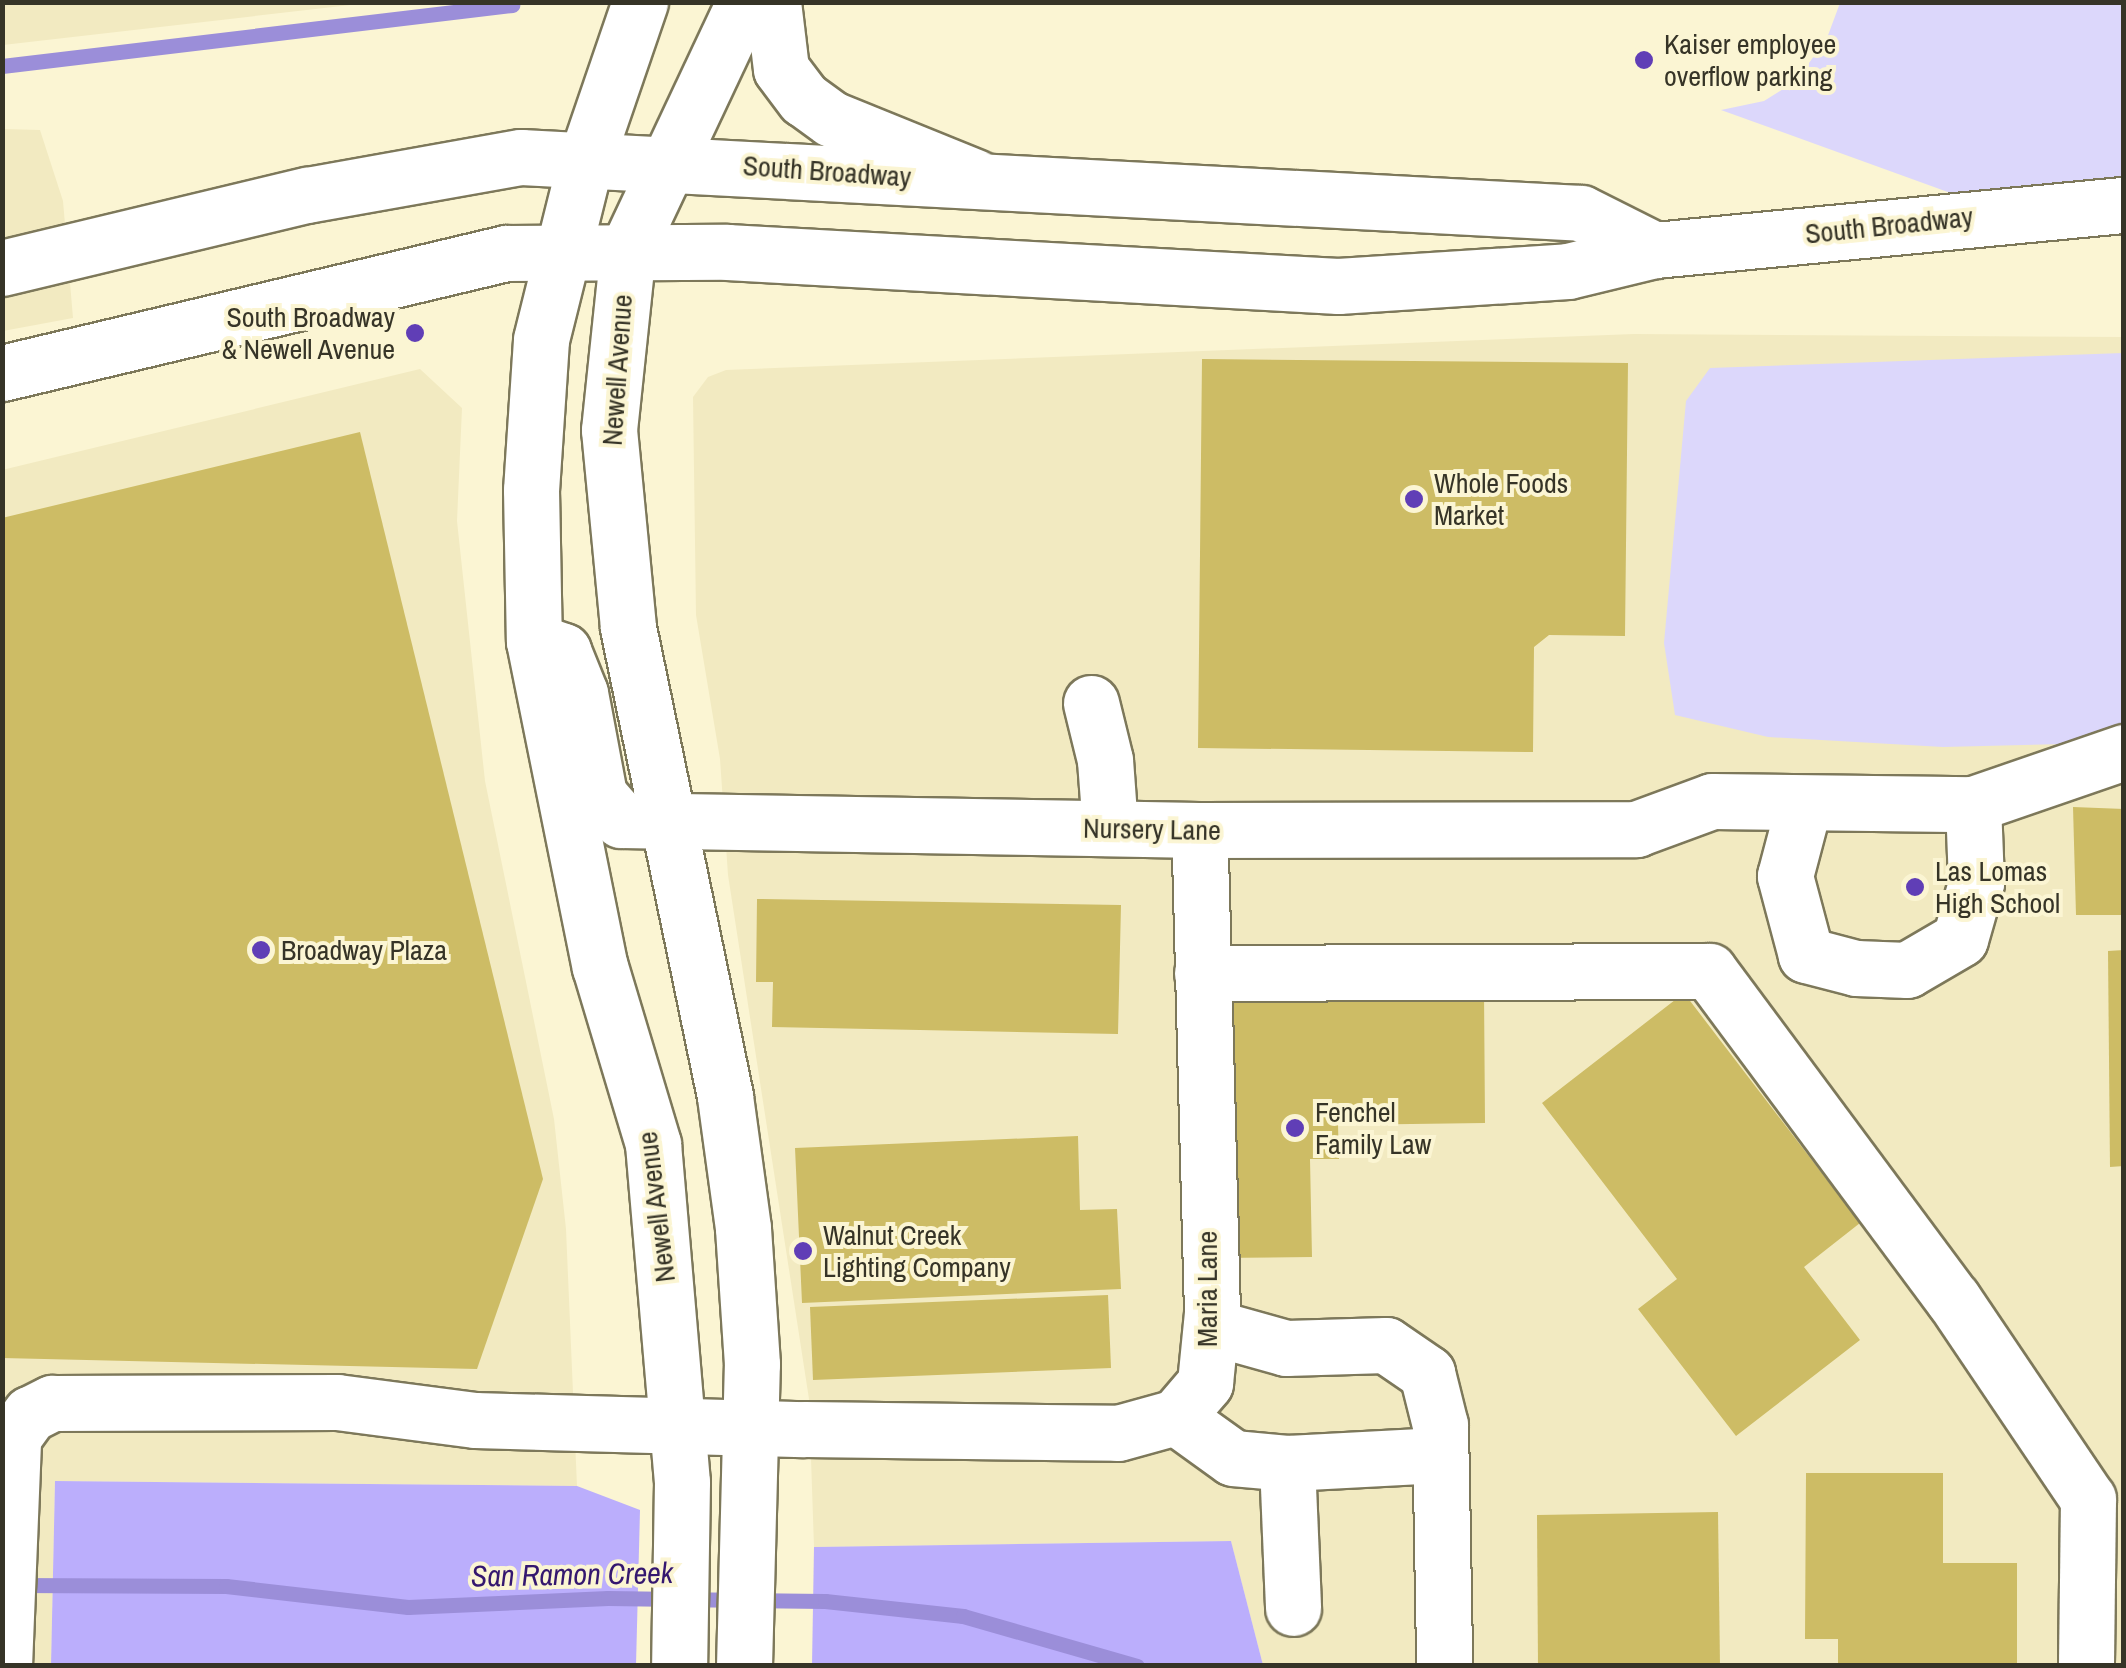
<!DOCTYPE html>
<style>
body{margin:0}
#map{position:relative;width:2126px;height:1668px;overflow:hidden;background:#fbf5d3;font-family:"Archivo Narrow",sans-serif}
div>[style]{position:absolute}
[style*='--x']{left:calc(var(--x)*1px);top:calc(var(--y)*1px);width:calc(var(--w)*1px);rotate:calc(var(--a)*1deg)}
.built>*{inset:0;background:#f2eac1}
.green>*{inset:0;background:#dcd7fb}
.forest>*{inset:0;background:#bbaefc}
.stream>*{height:15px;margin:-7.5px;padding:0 7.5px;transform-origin:7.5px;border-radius:7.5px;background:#9b8ed9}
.building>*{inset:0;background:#cdbc65}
.roads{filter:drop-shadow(2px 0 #7d785a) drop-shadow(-2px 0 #7d785a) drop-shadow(0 2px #7d785a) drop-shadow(0 -2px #7d785a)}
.minor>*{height:55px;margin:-27.5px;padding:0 27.5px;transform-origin:27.5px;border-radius:27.5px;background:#fff}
.major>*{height:55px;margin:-27.5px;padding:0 27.5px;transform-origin:27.5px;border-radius:27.5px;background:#fff}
.dots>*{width:28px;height:28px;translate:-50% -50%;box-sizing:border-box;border:5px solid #fbf5d3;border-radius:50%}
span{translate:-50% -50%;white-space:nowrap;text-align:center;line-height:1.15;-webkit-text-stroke:8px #fbf5d3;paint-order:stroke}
.poi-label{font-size:28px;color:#363427}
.left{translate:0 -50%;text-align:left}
.right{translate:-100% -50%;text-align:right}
.street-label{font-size:28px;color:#363427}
.water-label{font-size:30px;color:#34176f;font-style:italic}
.frame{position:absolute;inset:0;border:5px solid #363427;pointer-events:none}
</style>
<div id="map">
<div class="built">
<div style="clip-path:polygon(3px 2px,368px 2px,368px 3px,3px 45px)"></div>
<div style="clip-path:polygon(3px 129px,40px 130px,63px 201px,73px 318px,3px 331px)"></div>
<div style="clip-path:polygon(1634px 334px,2123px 337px,2123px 1665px,1263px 1665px,1231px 1541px,814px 1547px,809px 1399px,728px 875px,720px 759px,696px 615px,693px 397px,708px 377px,726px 370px)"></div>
<div style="clip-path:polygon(420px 369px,462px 408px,457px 521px,485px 781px,554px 1119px,566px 1229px,577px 1486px,55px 1481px,51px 1666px,2px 1665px,2px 470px)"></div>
</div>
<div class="green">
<div style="clip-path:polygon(1840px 3px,2123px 3px,2123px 205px,2003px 212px,1721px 110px,1764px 101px,1796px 81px,1827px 38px)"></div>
<div style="clip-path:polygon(2123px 353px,2123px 726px,2066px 744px,1943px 747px,1768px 737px,1675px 715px,1664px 643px,1686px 401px,1710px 368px)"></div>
</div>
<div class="forest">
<div style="clip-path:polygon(55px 1481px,577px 1486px,640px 1510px,636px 1665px,51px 1665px)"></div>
<div style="clip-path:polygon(1231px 1541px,1263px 1665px,812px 1665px,814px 1547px)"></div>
</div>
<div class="stream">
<div style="--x:2;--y:66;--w:514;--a:-6.82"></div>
<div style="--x:16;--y:1585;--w:210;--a:0.3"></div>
<div style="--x:226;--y:1586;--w:183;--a:6.6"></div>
<div style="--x:408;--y:1607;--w:200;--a:-2.6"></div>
<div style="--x:608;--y:1598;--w:217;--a:0.8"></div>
<div style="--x:825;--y:1601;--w:139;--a:6.2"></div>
<div style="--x:963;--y:1616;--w:181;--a:16"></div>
</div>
<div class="building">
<div style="clip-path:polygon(1202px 359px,1628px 363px,1625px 636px,1549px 635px,1534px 647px,1533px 752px,1198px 748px)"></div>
<div style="clip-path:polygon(360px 432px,543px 1179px,477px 1369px,2px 1358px,2px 518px)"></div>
<div style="clip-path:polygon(2073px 807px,2124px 809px,2124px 915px,2076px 915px)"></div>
<div style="clip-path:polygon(757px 899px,1121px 905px,1118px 1034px,772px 1027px,773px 982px,756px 982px)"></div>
<div style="clip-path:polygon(2124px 950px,2124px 1166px,2110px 1167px,2108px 951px)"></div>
<div style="clip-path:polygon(1484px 991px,1485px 1123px,1338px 1125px,1339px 1159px,1310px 1159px,1312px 1257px,1216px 1258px,1213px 995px)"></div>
<div style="clip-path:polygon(1684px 993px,1860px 1223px,1804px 1267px,1860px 1340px,1736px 1436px,1638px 1309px,1677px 1279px,1542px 1103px)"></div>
<div style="clip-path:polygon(1078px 1136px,1080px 1210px,1117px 1209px,1121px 1289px,802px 1303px,795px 1148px)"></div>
<div style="clip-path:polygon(1108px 1295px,1111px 1368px,813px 1380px,810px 1307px)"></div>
<div style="clip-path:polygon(1806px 1473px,1943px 1473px,1943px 1563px,2017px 1563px,2017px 1666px,1838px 1666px,1838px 1639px,1805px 1639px)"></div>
<div style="clip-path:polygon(1718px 1512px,1720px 1666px,1538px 1666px,1537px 1515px)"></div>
</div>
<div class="roads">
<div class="minor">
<div style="--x:640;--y:2;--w:170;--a:108.9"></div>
<div style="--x:585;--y:163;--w:182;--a:104"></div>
<div style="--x:541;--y:340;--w:150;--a:93.8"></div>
<div style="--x:531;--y:490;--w:151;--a:88.9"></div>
<div style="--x:534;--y:641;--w:333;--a:78.6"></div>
<div style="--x:600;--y:967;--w:185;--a:73.3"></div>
<div style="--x:653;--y:1144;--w:339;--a:85.1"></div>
<div style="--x:682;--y:1482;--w:184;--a:90.9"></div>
<div style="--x:773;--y:2;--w:67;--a:83.2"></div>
<div style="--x:781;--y:69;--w:38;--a:53"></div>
<div style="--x:804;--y:99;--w:34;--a:36"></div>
<div style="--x:832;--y:119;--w:154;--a:22.1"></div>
<div style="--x:534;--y:641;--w:31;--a:19"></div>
<div style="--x:563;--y:651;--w:45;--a:68"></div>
<div style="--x:580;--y:693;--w:104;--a:79.4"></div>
<div style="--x:599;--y:795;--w:33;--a:49"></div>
<div style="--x:621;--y:820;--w:578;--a:0.99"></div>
<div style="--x:1199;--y:830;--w:437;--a:-0.1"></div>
<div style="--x:1636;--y:829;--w:81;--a:-20.2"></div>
<div style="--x:1712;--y:801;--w:261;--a:0.7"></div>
<div style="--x:1973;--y:804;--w:79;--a:87.8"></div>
<div style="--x:1976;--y:883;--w:58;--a:105.9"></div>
<div style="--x:1960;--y:939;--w:61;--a:149.7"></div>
<div style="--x:1907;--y:970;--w:51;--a:-177.8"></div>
<div style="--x:1856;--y:968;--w:52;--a:-165.4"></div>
<div style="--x:1806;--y:955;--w:82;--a:-104.9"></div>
<div style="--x:1785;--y:876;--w:74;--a:-75.2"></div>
<div style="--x:1091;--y:703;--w:59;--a:76.2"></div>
<div style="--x:1105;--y:760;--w:68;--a:85.8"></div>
<div style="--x:1973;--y:804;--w:160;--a:-19"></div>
<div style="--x:1202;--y:973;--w:507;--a:-0.23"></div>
<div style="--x:1709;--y:971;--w:409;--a:53.4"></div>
<div style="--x:1953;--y:1299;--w:241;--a:56"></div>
<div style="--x:2088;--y:1499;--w:167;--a:90.7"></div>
<div style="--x:1211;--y:1327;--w:78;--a:15.6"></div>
<div style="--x:1286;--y:1348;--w:100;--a:-1.7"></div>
<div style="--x:1386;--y:1345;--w:50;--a:34.3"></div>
<div style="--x:1427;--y:1373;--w:54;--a:76"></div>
<div style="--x:1440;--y:1425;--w:241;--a:89"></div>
<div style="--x:1176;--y:1417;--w:70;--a:35.7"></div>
<div style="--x:1233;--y:1458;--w:54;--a:5.3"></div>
<div style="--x:1287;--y:1463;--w:153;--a:-3"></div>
<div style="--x:1287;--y:1463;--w:145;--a:87.6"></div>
<div style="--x:4;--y:1666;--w:229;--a:-87.7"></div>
<div style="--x:13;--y:1437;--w:29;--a:-54"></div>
<div style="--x:30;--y:1414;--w:25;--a:-27"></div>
<div style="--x:52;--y:1403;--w:285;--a:-0.2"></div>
<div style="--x:337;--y:1402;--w:139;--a:7.4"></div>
<div style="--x:475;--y:1420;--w:329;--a:1.6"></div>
<div style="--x:804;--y:1429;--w:314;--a:0.7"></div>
<div style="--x:1118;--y:1433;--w:60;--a:-15.4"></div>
<div style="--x:1176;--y:1417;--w:45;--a:-49.5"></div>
<div style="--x:1205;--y:1383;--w:70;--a:-84.3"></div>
<div style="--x:1212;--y:1313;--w:483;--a:-91.5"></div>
<div style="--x:744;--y:1666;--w:302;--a:-88.5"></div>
<div style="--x:752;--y:1364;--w:136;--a:-93.8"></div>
<div style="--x:743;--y:1228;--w:133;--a:-97.8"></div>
<div style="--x:725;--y:1096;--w:479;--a:-101.7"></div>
<div style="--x:628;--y:627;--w:198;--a:-95.5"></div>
<div style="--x:609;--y:430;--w:182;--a:-84"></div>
<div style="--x:628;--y:249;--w:273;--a:-64.8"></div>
</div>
<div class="major">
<div style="--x:2;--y:268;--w:314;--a:-13.5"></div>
<div style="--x:307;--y:195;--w:217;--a:-10.1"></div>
<div style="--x:521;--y:157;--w:1061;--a:3.02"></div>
<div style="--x:1581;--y:213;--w:83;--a:26.6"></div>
<div style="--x:2;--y:373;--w:518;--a:-13.39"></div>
<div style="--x:506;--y:253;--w:221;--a:-0.3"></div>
<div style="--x:727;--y:252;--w:612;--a:3.19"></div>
<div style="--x:1338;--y:286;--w:230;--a:-3.7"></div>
<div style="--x:1568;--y:271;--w:89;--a:-13.6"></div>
<div style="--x:1655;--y:250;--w:471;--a:-5.5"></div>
</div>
</div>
<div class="dots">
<div style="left:1644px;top:60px;background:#603eb6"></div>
<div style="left:415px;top:333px;background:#603eb6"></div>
<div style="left:1414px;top:499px;background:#603eb6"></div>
<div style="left:1915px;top:887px;background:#603eb6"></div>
<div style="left:261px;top:950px;background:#603eb6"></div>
<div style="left:1295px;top:1128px;background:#603eb6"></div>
<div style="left:803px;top:1251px;background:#603eb6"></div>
</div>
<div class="poi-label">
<span class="left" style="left:1664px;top:60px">Kaiser employee<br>overflow parking</span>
<span class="right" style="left:395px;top:333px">South Broadway<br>&amp; Newell Avenue</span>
<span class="left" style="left:1434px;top:499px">Whole Foods<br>Market</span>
<span class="left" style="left:1935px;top:887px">Las Lomas<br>High School</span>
<span class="left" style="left:281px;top:950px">Broadway Plaza</span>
<span class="left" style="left:1315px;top:1128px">Fenchel<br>Family Law</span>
<span class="left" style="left:823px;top:1251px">Walnut Creek<br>Lighting Company</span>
</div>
<div class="street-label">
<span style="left:827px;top:171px;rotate:4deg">South Broadway</span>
<span style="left:1889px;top:225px;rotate:-6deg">South Broadway</span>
<span style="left:617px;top:370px;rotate:-86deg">Newell Avenue</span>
<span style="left:1152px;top:829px;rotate:1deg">Nursery Lane</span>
<span style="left:656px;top:1207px;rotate:-97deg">Newell Avenue</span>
<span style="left:1207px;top:1289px;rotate:-90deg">Maria Lane</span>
</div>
<div class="water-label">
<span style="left:572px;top:1574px;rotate:-1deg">San Ramon Creek</span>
</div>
<div class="frame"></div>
</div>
